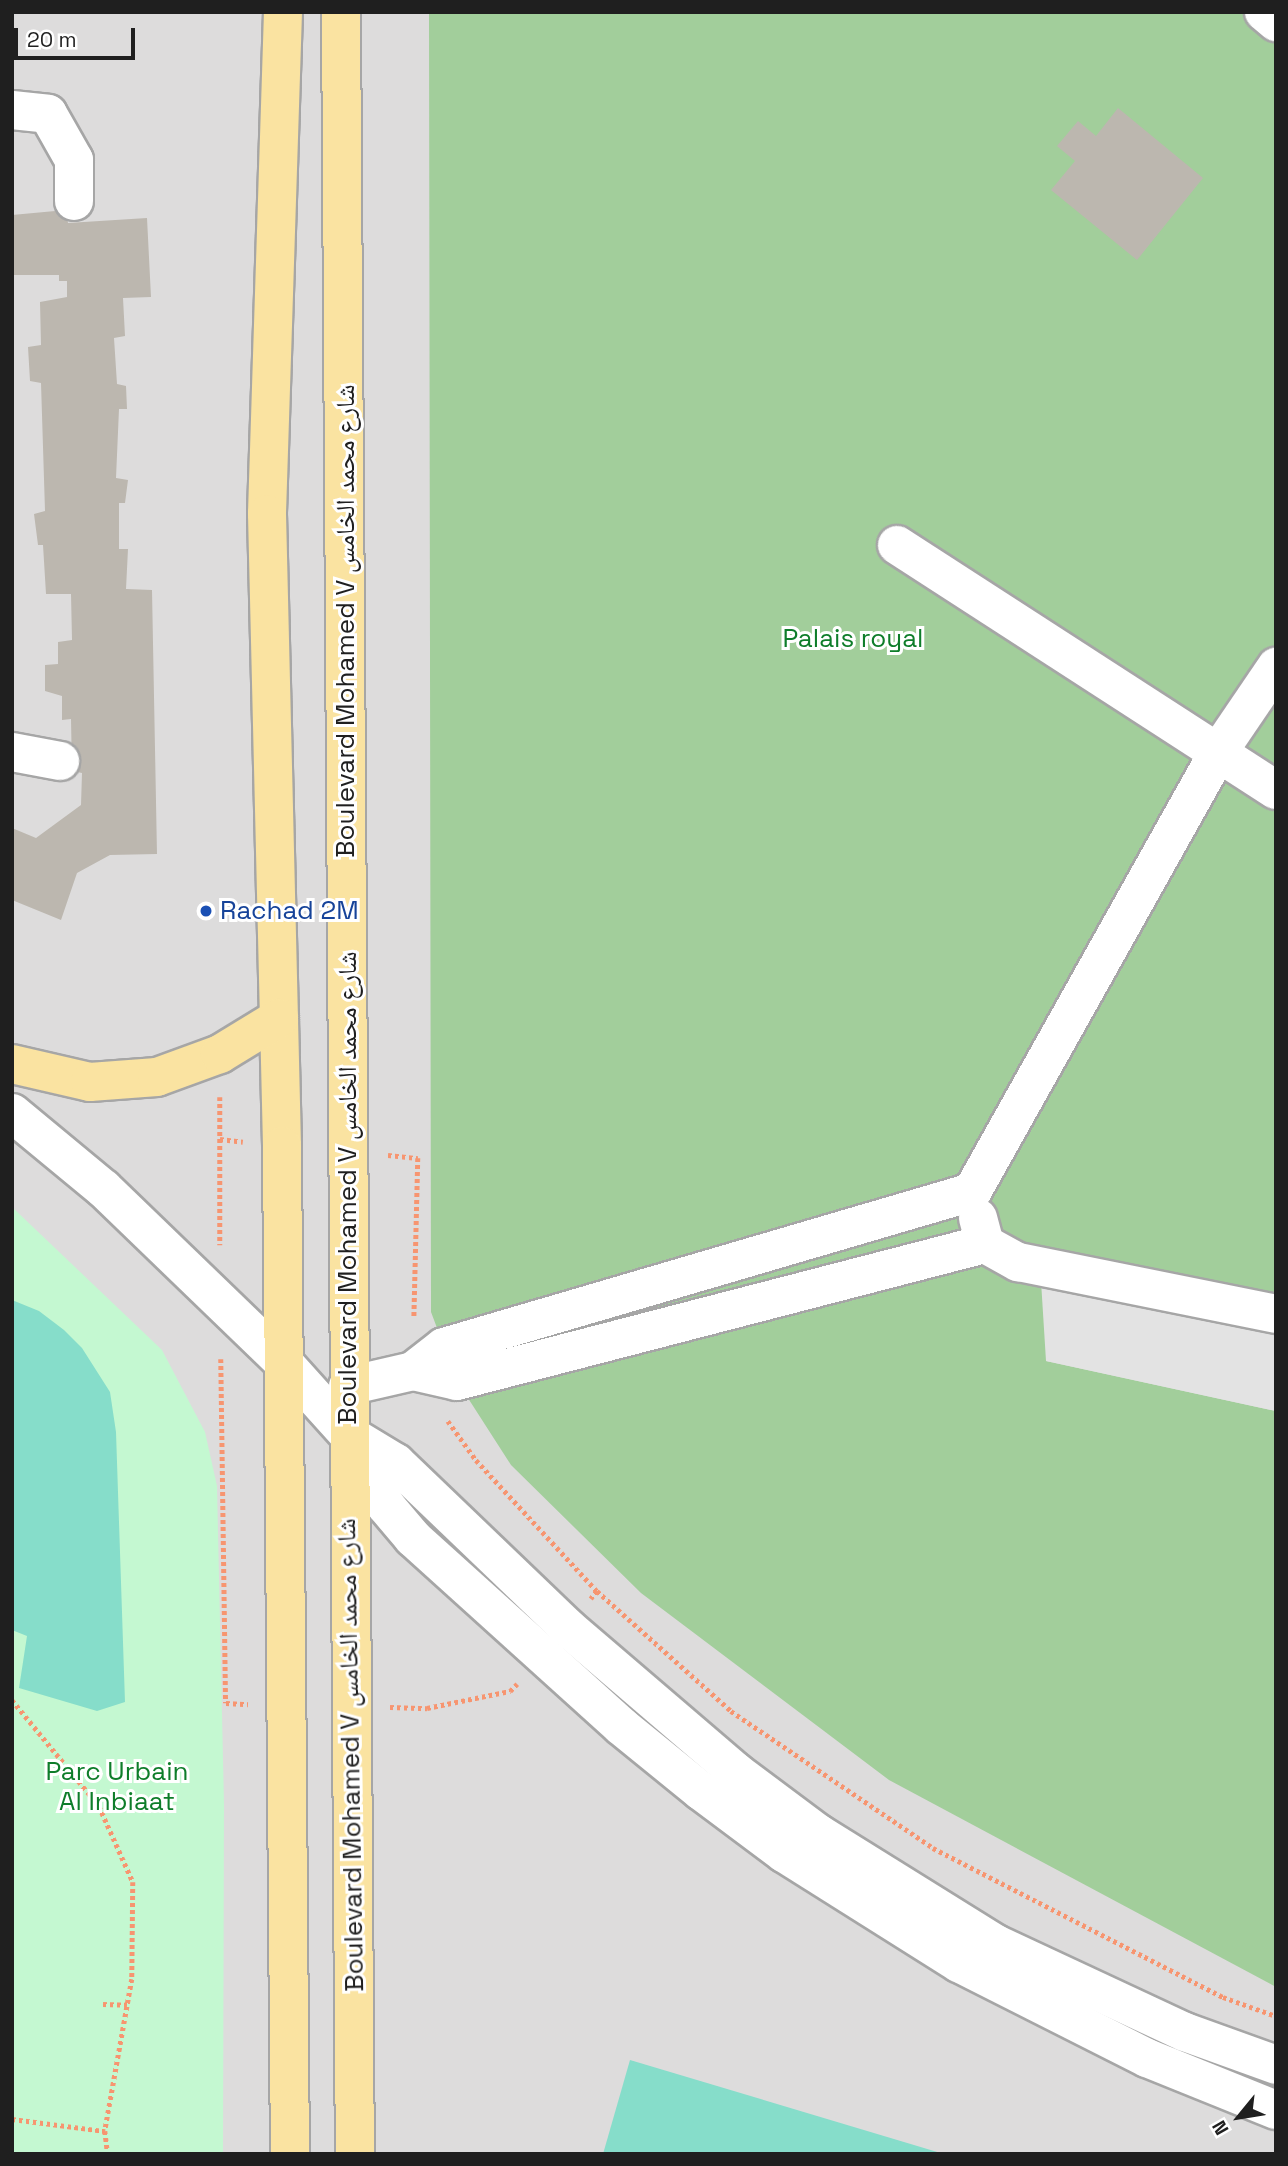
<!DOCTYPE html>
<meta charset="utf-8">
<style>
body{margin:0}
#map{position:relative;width:1288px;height:2166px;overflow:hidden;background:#f0eee6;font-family:"Space Grotesk","Noto Naskh Arabic",sans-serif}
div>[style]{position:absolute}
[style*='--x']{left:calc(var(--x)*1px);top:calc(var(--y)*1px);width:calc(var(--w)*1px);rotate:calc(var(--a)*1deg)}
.residential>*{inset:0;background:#dddcdc}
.forest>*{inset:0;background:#a2ce9b}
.park>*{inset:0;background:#c4f8d1}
.pitch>*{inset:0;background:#86ddca}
.parking>*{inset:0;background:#e3e3e3}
.building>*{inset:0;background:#bcb7af}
.path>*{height:4.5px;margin-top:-2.25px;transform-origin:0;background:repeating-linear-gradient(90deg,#f79570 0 3.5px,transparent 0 7px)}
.roads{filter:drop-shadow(2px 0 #a6a6a6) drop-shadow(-2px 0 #a6a6a6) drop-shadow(0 2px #a6a6a6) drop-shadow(0 -2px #a6a6a6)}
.minor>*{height:38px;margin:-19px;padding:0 19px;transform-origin:19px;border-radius:19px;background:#fff}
.major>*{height:38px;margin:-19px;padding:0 19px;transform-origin:19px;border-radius:19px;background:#fae3a1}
.dots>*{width:19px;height:19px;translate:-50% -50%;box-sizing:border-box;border:4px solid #fff;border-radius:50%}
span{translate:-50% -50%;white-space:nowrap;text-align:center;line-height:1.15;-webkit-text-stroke:6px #fff;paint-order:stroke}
.street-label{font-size:26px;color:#1f1f1f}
.park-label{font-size:26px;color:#0e7d2a}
.transit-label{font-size:26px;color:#164399}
.left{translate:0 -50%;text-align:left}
.frame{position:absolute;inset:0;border:14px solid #1f1f1f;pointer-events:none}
.north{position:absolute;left:1204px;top:2082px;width:70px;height:70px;-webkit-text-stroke:5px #fff;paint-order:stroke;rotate:240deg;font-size:19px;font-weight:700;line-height:28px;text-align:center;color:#1f1f1f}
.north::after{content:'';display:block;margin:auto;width:24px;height:32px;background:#1f1f1f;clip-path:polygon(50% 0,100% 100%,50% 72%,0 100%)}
.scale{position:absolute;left:14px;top:28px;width:121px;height:32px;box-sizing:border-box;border:4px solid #1f1f1f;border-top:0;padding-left:9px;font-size:21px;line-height:24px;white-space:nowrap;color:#1f1f1f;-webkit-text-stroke:5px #fff;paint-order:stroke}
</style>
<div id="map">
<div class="residential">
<div style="clip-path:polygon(12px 12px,1276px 12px,1276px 2154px,12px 2154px)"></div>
</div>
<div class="forest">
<div style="clip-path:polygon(429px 12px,1276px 12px,1276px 1316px,1046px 1361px,1276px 1411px,1276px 1987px,889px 1780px,641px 1593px,511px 1465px,457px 1381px,431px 1312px)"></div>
</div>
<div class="park">
<div style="clip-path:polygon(12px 1207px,162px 1350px,205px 1432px,217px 1486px,224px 1804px,223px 2154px,12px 2154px)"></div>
</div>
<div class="pitch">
<div style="clip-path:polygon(12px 1300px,39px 1311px,64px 1330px,82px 1348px,110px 1392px,116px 1432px,125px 1702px,97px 1711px,19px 1688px,27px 1636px,12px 1630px)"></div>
<div style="clip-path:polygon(630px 2060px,944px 2154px,603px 2154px)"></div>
</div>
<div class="parking">
<div style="clip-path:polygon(1040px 1265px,1276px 1316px,1276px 1411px,1046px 1361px)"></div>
</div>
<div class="building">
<div style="clip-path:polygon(1118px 108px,1203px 178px,1137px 260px,1051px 190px,1075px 161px,1057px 146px,1078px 121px,1096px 136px)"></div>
<div style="clip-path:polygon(66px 210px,68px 223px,147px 218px,151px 297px,123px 298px,125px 336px,114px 338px,117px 384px,126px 386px,127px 409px,119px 409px,116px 478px,128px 480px,125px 503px,119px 503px,119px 549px,128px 549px,126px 589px,152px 590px,157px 854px,110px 855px,77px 873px,61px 920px,12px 900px,12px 828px,36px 838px,81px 805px,82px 773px,72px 771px,71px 719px,62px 720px,62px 696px,45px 691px,45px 665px,58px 664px,58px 642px,72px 640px,71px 594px,46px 594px,43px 545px,38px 545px,34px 514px,45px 511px,41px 383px,30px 381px,28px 347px,41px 345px,40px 302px,67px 297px,67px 281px,59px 281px,59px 275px,12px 275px,12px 215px)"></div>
</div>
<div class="path">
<div style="--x:220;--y:1097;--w:148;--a:90"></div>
<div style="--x:220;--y:1139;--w:23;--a:7"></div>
<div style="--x:388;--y:1155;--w:30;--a:6"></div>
<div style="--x:418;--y:1158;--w:160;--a:91.4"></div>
<div style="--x:221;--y:1359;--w:344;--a:89.2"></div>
<div style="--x:226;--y:1703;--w:22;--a:3"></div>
<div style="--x:448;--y:1421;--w:48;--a:54.3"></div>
<div style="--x:476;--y:1460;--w:178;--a:47.3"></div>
<div style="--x:597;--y:1591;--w:10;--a:127"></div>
<div style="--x:597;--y:1591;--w:180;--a:41.8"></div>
<div style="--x:731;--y:1711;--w:244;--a:34.1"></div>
<div style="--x:933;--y:1848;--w:326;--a:27.2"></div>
<div style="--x:1223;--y:1997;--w:56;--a:19.7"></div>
<div style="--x:12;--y:1700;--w:137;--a:50.6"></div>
<div style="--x:99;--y:1806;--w:83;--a:65.9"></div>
<div style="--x:133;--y:1882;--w:97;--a:90.6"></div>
<div style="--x:132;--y:1979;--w:154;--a:100.1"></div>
<div style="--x:105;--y:2131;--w:23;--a:83"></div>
<div style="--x:390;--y:1707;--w:37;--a:2"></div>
<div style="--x:427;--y:1708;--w:85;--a:-11.6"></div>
<div style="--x:510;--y:1691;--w:10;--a:-45"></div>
<div style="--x:103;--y:2004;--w:24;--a:2"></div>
<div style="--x:12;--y:2119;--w:94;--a:7.4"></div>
</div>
<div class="roads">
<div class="minor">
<div style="--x:1264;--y:12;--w:16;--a:40"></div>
<div style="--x:12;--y:110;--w:36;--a:6"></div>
<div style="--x:48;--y:114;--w:53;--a:60.5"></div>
<div style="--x:74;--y:160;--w:41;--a:90"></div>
<div style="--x:897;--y:545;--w:451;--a:32.9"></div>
<div style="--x:12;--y:752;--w:49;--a:10.6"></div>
<div style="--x:12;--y:1113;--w:119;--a:39.6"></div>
<div style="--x:104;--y:1189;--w:250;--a:44"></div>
<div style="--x:284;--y:1363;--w:96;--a:48"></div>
<div style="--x:348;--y:1434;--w:81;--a:62.2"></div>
<div style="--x:386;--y:1506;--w:42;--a:49.8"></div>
<div style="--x:413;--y:1538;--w:280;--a:42.1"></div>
<div style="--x:621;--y:1726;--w:103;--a:39.1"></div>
<div style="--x:701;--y:1791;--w:104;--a:36.8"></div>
<div style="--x:784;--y:1853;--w:207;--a:32.2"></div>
<div style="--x:959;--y:1963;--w:211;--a:26.8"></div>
<div style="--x:1147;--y:2058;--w:139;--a:22"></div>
<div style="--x:978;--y:1218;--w:27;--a:75"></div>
<div style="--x:985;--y:1244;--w:38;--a:29"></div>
<div style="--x:1018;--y:1262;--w:263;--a:11.4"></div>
<div style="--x:413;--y:1371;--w:45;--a:12.8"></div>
<div style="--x:457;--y:1381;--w:545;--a:-14.55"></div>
<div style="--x:348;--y:1386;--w:67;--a:-13"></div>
<div style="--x:413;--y:1371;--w:39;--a:-38"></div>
<div style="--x:444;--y:1347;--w:550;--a:-16.36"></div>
<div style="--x:972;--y:1192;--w:505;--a:-60.75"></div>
<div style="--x:1219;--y:751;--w:102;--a:-55.8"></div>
<div style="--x:348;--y:1434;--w:56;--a:31.1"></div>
<div style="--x:396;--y:1463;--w:238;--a:43.8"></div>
<div style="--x:568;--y:1628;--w:221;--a:40.6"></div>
<div style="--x:736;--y:1772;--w:104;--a:36.8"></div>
<div style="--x:819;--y:1834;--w:208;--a:31.9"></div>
<div style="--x:996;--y:1944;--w:208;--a:25"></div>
<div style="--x:1185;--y:2032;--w:97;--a:19.9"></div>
</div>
<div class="major">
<div style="--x:283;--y:12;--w:502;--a:91.83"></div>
<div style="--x:267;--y:514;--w:632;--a:88.64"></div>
<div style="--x:282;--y:1146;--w:1008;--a:89.55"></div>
<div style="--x:341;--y:12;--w:2142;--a:89.63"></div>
<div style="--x:12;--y:1064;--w:80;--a:13"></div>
<div style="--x:90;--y:1082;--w:67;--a:-4.3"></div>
<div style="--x:157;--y:1077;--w:67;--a:-20.1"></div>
<div style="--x:220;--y:1054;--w:69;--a:-31.4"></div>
</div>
</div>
<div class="dots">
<div style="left:206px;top:911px;background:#1a4fb4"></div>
</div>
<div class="street-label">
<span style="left:346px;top:621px;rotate:-90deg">Boulevard Mohamed V شارع محمد الخامس</span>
<span style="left:348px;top:1188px;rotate:-90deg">Boulevard Mohamed V شارع محمد الخامس</span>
<span style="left:351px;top:1755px;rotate:-91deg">Boulevard Mohamed V شارع محمد الخامس</span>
</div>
<div class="park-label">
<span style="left:853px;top:639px">Palais royal</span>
<span style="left:117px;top:1787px">Parc Urbain<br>Al Inbiaat</span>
</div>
<div class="transit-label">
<span class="left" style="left:220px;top:911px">Rachad 2M</span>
</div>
<div class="frame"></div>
<div class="north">N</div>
<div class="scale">20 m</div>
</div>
